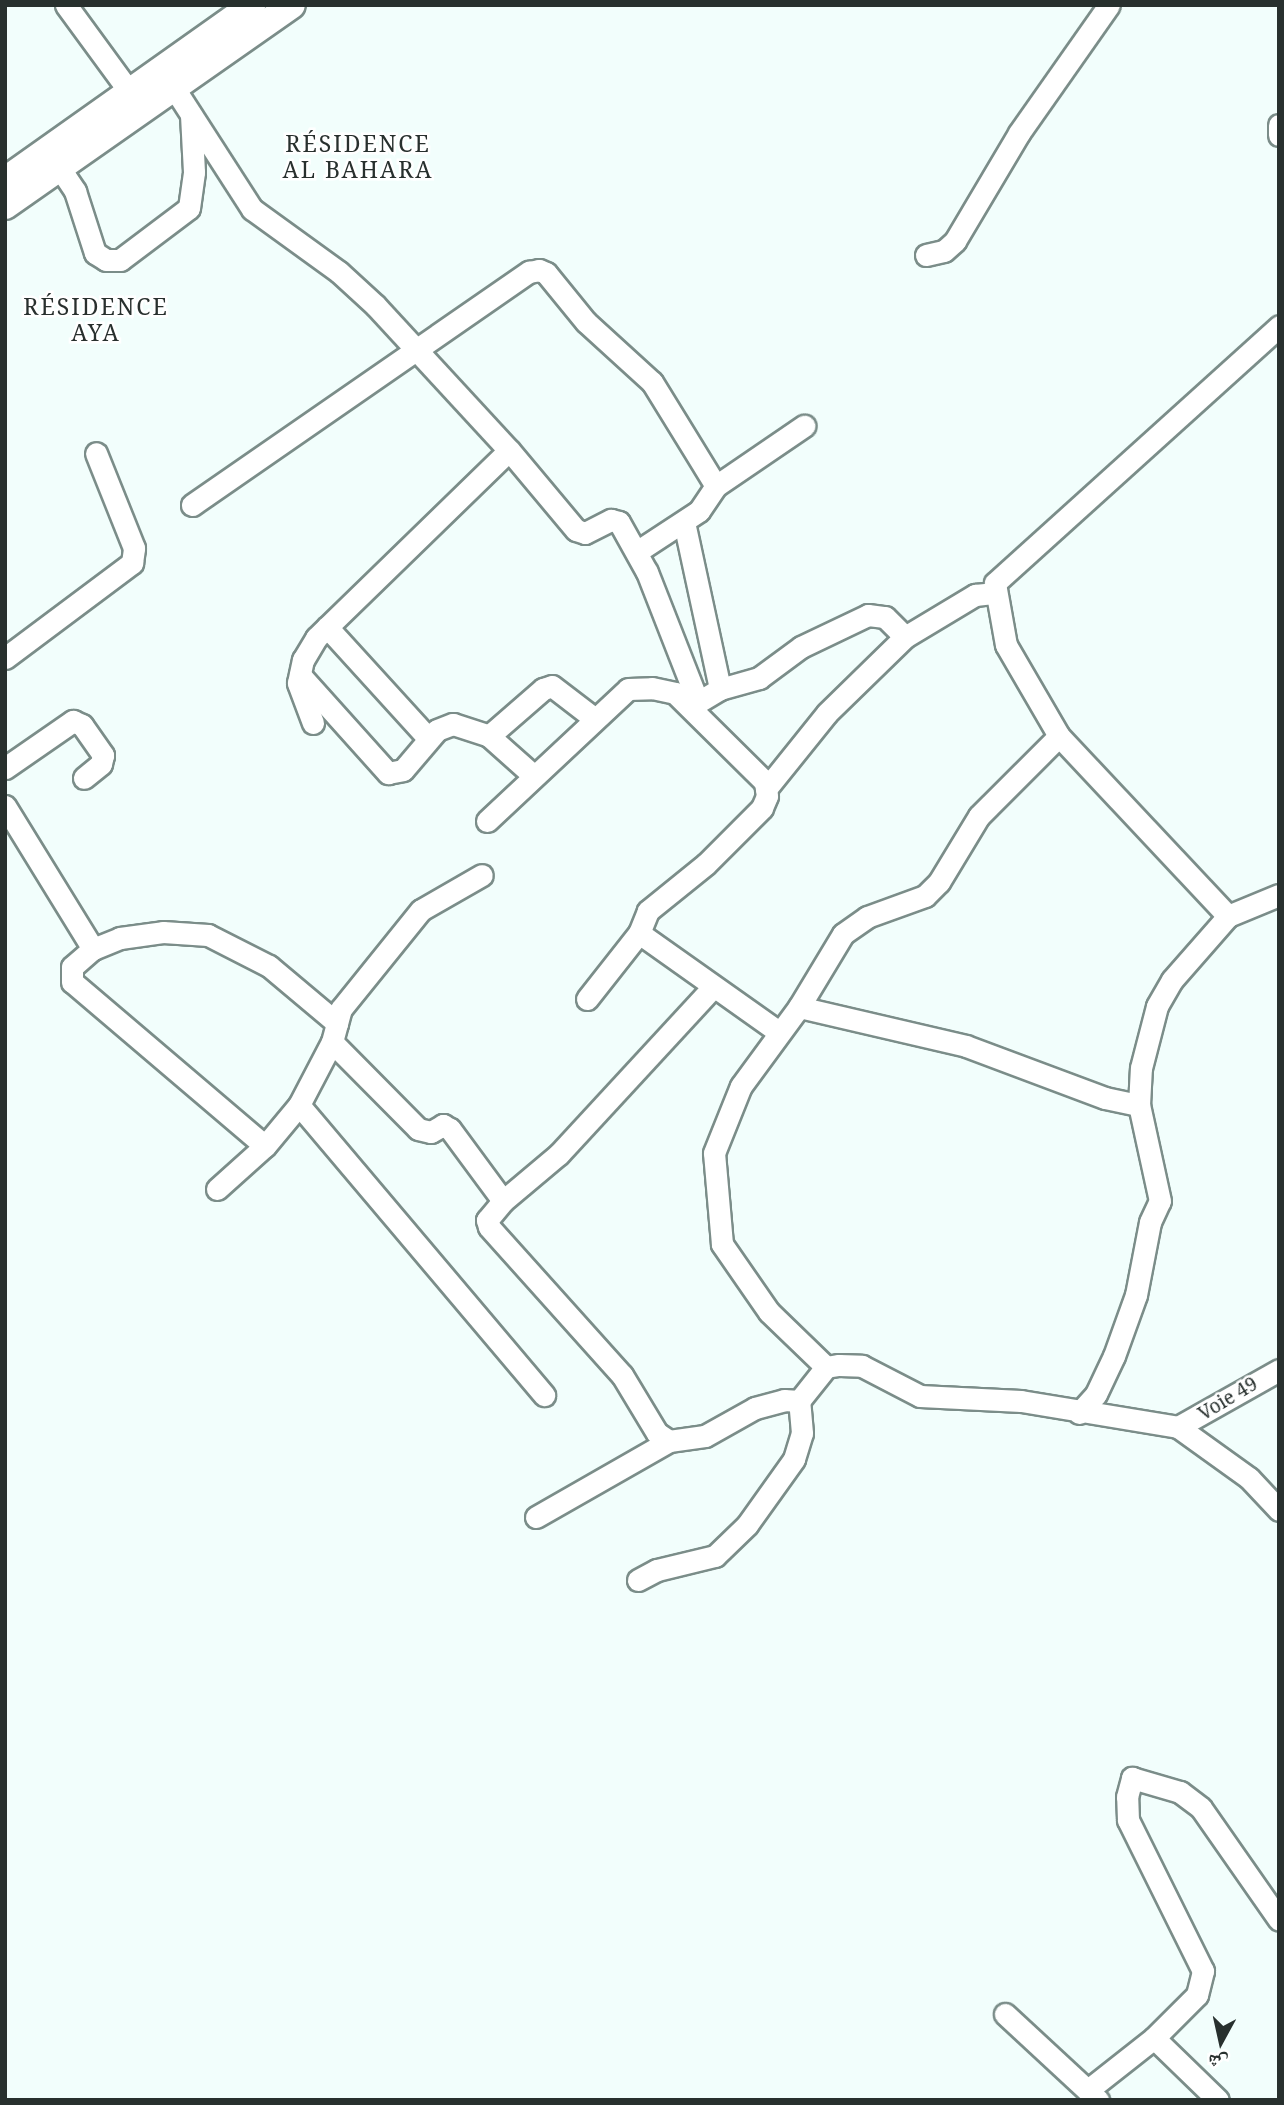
<!DOCTYPE html>
<meta charset="utf-8">
<style>
body{margin:0}
#map{position:relative;width:1284px;height:2105px;overflow:hidden;background:#f2fefc;font-family:"Noto Serif","Noto Naskh Arabic",serif}
div>[style]{position:absolute}
[style*='--x']{left:calc(var(--x)*1px);top:calc(var(--y)*1px);width:calc(var(--w)*1px);rotate:calc(var(--a)*1deg)}
.roads{filter:drop-shadow(2px 0 #7b8d89) drop-shadow(-2px 0 #7b8d89) drop-shadow(0 2px #7b8d89) drop-shadow(0 -2px #7b8d89)}
.minor>*{height:21px;margin:-10.5px;padding:0 10.5px;transform-origin:10.5px;border-radius:10.5px;background:#fff}
.major>*{height:26px;margin:-13px;padding:0 13px;transform-origin:13px;border-radius:13px;background:#fff}
span{translate:-50% -50%;white-space:nowrap;text-align:center;line-height:1.15;-webkit-text-stroke:5px #fff;paint-order:stroke}
.street-label{font-size:19px;color:#28302e}
.quarter-label{font-size:23px;color:#28302e;letter-spacing:2px}
.frame{position:absolute;inset:0;border:7px solid #28302e;pointer-events:none}
.north{position:absolute;left:1186px;top:2007px;width:70px;height:70px;-webkit-text-stroke:5px #fff;paint-order:stroke;rotate:188deg;font-size:19px;font-weight:700;line-height:28px;text-align:center;color:#28302e}
.north::after{content:'';display:block;margin:auto;width:24px;height:32px;background:#28302e;clip-path:polygon(50% 0,100% 100%,50% 72%,0 100%)}
</style>
<div id="map">
<div class="roads">
<div class="minor">
<div style="--x:66;--y:5;--w:107;--a:53.8"></div>
<div style="--x:174;--y:88;--w:144;--a:57.2"></div>
<div style="--x:252;--y:209;--w:107;--a:35.9"></div>
<div style="--x:339;--y:272;--w:50;--a:42.6"></div>
<div style="--x:376;--y:306;--w:196;--a:47.3"></div>
<div style="--x:509;--y:450;--w:104;--a:50.1"></div>
<div style="--x:576;--y:530;--w:9;--a:18"></div>
<div style="--x:585;--y:533;--w:29;--a:-27"></div>
<div style="--x:611;--y:520;--w:8;--a:14"></div>
<div style="--x:619;--y:522;--w:57;--a:60.8"></div>
<div style="--x:647;--y:572;--w:140;--a:68.6"></div>
<div style="--x:1279;--y:125;--w:10;--a:90"></div>
<div style="--x:59;--y:167;--w:29;--a:56"></div>
<div style="--x:75;--y:191;--w:65;--a:72.1"></div>
<div style="--x:95;--y:253;--w:13;--a:32"></div>
<div style="--x:106;--y:260;--w:14;--a:0"></div>
<div style="--x:120;--y:260;--w:86;--a:-37"></div>
<div style="--x:189;--y:208;--w:36;--a:-82"></div>
<div style="--x:194;--y:172;--w:57;--a:-93"></div>
<div style="--x:926;--y:255;--w:18;--a:-13"></div>
<div style="--x:944;--y:251;--w:15;--a:-42"></div>
<div style="--x:955;--y:241;--w:126;--a:-59.3"></div>
<div style="--x:1019;--y:133;--w:156;--a:-54.9"></div>
<div style="--x:192;--y:505;--w:410;--a:-34.7"></div>
<div style="--x:529;--y:272;--w:10;--a:-11"></div>
<div style="--x:539;--y:270;--w:8;--a:23"></div>
<div style="--x:546;--y:273;--w:63;--a:50.8"></div>
<div style="--x:586;--y:322;--w:89;--a:42.3"></div>
<div style="--x:652;--y:382;--w:122;--a:58.4"></div>
<div style="--x:684;--y:522;--w:171;--a:77.8"></div>
<div style="--x:638;--y:551;--w:73;--a:-33.3"></div>
<div style="--x:699;--y:511;--w:30;--a:-56"></div>
<div style="--x:716;--y:486;--w:107;--a:-34.3"></div>
<div style="--x:327;--y:627;--w:151;--a:47.7"></div>
<div style="--x:5;--y:658;--w:159;--a:-36.8"></div>
<div style="--x:132;--y:563;--w:15;--a:-82"></div>
<div style="--x:134;--y:548;--w:102;--a:-111.8"></div>
<div style="--x:300;--y:675;--w:132;--a:48.1"></div>
<div style="--x:388;--y:773;--w:15;--a:-11"></div>
<div style="--x:403;--y:770;--w:52;--a:-49.6"></div>
<div style="--x:437;--y:730;--w:17;--a:-21"></div>
<div style="--x:453;--y:724;--w:38;--a:18"></div>
<div style="--x:489;--y:736;--w:60;--a:41.6"></div>
<div style="--x:690;--y:707;--w:35;--a:-31"></div>
<div style="--x:720;--y:689;--w:41;--a:-15.8"></div>
<div style="--x:759;--y:678;--w:52;--a:-36.4"></div>
<div style="--x:801;--y:647;--w:74;--a:-25.5"></div>
<div style="--x:868;--y:615;--w:17;--a:7"></div>
<div style="--x:885;--y:617;--w:28;--a:45"></div>
<div style="--x:313;--y:723;--w:43;--a:-110.6"></div>
<div style="--x:298;--y:683;--w:24;--a:-78"></div>
<div style="--x:303;--y:660;--w:26;--a:-59"></div>
<div style="--x:316;--y:638;--w:269;--a:-44.2"></div>
<div style="--x:489;--y:736;--w:72;--a:-41"></div>
<div style="--x:543;--y:689;--w:9;--a:-18"></div>
<div style="--x:552;--y:686;--w:54;--a:37.5"></div>
<div style="--x:1059;--y:736;--w:247;--a:46.8"></div>
<div style="--x:5;--y:768;--w:83;--a:-34.7"></div>
<div style="--x:73;--y:721;--w:10;--a:24"></div>
<div style="--x:82;--y:725;--w:37;--a:55"></div>
<div style="--x:103;--y:755;--w:9;--a:103"></div>
<div style="--x:101;--y:764;--w:22;--a:141"></div>
<div style="--x:766;--y:789;--w:97;--a:-51.2"></div>
<div style="--x:827;--y:713;--w:109;--a:-44.3"></div>
<div style="--x:905;--y:637;--w:82;--a:-31"></div>
<div style="--x:975;--y:595;--w:18;--a:-6"></div>
<div style="--x:5;--y:806;--w:168;--a:58.4"></div>
<div style="--x:487;--y:821;--w:193;--a:-43.1"></div>
<div style="--x:628;--y:689;--w:24;--a:-2"></div>
<div style="--x:652;--y:688;--w:24;--a:12"></div>
<div style="--x:675;--y:693;--w:127;--a:44.7"></div>
<div style="--x:765;--y:782;--w:14;--a:82"></div>
<div style="--x:767;--y:796;--w:13;--a:113"></div>
<div style="--x:762;--y:808;--w:79;--a:135"></div>
<div style="--x:706;--y:864;--w:75;--a:141"></div>
<div style="--x:648;--y:911;--w:24;--a:112"></div>
<div style="--x:639;--y:933;--w:84;--a:128.2"></div>
<div style="--x:639;--y:933;--w:171;--a:35.3"></div>
<div style="--x:799;--y:1007;--w:171;--a:13.1"></div>
<div style="--x:966;--y:1046;--w:148;--a:20.5"></div>
<div style="--x:1105;--y:1098;--w:35;--a:12"></div>
<div style="--x:332;--y:1042;--w:122;--a:45.3"></div>
<div style="--x:418;--y:1129;--w:13;--a:13"></div>
<div style="--x:431;--y:1132;--w:14;--a:-30"></div>
<div style="--x:443;--y:1125;--w:8;--a:30"></div>
<div style="--x:450;--y:1129;--w:89;--a:53.6"></div>
<div style="--x:503;--y:1201;--w:25;--a:130"></div>
<div style="--x:487;--y:1220;--w:7;--a:74"></div>
<div style="--x:489;--y:1227;--w:199;--a:48.1"></div>
<div style="--x:622;--y:1375;--w:68;--a:58.9"></div>
<div style="--x:657;--y:1433;--w:14;--a:34"></div>
<div style="--x:669;--y:1441;--w:36;--a:-8"></div>
<div style="--x:705;--y:1436;--w:57;--a:-29.2"></div>
<div style="--x:755;--y:1408;--w:30;--a:-15"></div>
<div style="--x:784;--y:1400;--w:15;--a:4"></div>
<div style="--x:299;--y:1105;--w:380;--a:49.8"></div>
<div style="--x:265;--y:1146;--w:253;--a:-139.6"></div>
<div style="--x:72;--y:982;--w:15;--a:-90"></div>
<div style="--x:72;--y:967;--w:28;--a:-41"></div>
<div style="--x:93;--y:949;--w:29;--a:-22"></div>
<div style="--x:120;--y:938;--w:43;--a:-7.9"></div>
<div style="--x:163;--y:932;--w:45;--a:3.8"></div>
<div style="--x:208;--y:935;--w:68;--a:26.9"></div>
<div style="--x:269;--y:966;--w:89;--a:40"></div>
<div style="--x:217;--y:1189;--w:64;--a:-41.9"></div>
<div style="--x:265;--y:1146;--w:53;--a:-50.3"></div>
<div style="--x:299;--y:1105;--w:71;--a:-62.4"></div>
<div style="--x:332;--y:1042;--w:34;--a:-75"></div>
<div style="--x:341;--y:1009;--w:127;--a:-51.1"></div>
<div style="--x:421;--y:910;--w:70;--a:-29.8"></div>
<div style="--x:503;--y:1201;--w:73;--a:-40"></div>
<div style="--x:559;--y:1154;--w:226;--a:-47.3"></div>
<div style="--x:826;--y:1367;--w:79;--a:-136"></div>
<div style="--x:769;--y:1312;--w:83;--a:-124.7"></div>
<div style="--x:722;--y:1244;--w:91;--a:-95"></div>
<div style="--x:714;--y:1153;--w:72;--a:-68.1"></div>
<div style="--x:741;--y:1086;--w:98;--a:-53.7"></div>
<div style="--x:799;--y:1007;--w:85;--a:-58.9"></div>
<div style="--x:843;--y:934;--w:29;--a:-35"></div>
<div style="--x:867;--y:917;--w:62;--a:-19.9"></div>
<div style="--x:925;--y:896;--w:20;--a:-45"></div>
<div style="--x:939;--y:882;--w:77;--a:-58.8"></div>
<div style="--x:979;--y:816;--w:113;--a:-45"></div>
<div style="--x:1059;--y:736;--w:105;--a:-120.2"></div>
<div style="--x:1006;--y:645;--w:63;--a:-100.1"></div>
<div style="--x:995;--y:583;--w:383;--a:-42.1"></div>
<div style="--x:1079;--y:1413;--w:25;--a:-48"></div>
<div style="--x:1096;--y:1394;--w:42;--a:-64.7"></div>
<div style="--x:1114;--y:1356;--w:65;--a:-70.2"></div>
<div style="--x:1136;--y:1295;--w:74;--a:-79.1"></div>
<div style="--x:1150;--y:1222;--w:23;--a:-65"></div>
<div style="--x:1160;--y:1201;--w:98;--a:-102.3"></div>
<div style="--x:1139;--y:1105;--w:37;--a:-87"></div>
<div style="--x:1141;--y:1068;--w:64;--a:-75.5"></div>
<div style="--x:1157;--y:1006;--w:30;--a:-60"></div>
<div style="--x:1172;--y:980;--w:85;--a:-48.8"></div>
<div style="--x:1228;--y:916;--w:55;--a:-22.4"></div>
<div style="--x:1178;--y:1427;--w:116;--a:-29.4"></div>
<div style="--x:536;--y:1517;--w:153;--a:-29.7"></div>
<div style="--x:638;--y:1580;--w:21;--a:-28"></div>
<div style="--x:657;--y:1570;--w:60;--a:-13.6"></div>
<div style="--x:715;--y:1556;--w:45;--a:-44.1"></div>
<div style="--x:747;--y:1525;--w:81;--a:-54.5"></div>
<div style="--x:794;--y:1459;--w:27;--a:-73"></div>
<div style="--x:802;--y:1433;--w:32;--a:-95"></div>
<div style="--x:799;--y:1401;--w:43;--a:-51.5"></div>
<div style="--x:826;--y:1367;--w:13;--a:-9"></div>
<div style="--x:839;--y:1365;--w:23;--a:2"></div>
<div style="--x:862;--y:1366;--w:65;--a:27.3"></div>
<div style="--x:920;--y:1396;--w:101;--a:2.8"></div>
<div style="--x:1021;--y:1401;--w:159;--a:9.4"></div>
<div style="--x:1178;--y:1427;--w:87;--a:35.7"></div>
<div style="--x:1249;--y:1478;--w:44;--a:46.8"></div>
<div style="--x:1005;--y:2014;--w:127;--a:42.8"></div>
<div style="--x:1154;--y:2038;--w:61;--a:-45"></div>
<div style="--x:1197;--y:1995;--w:25;--a:-76"></div>
<div style="--x:1203;--y:1971;--w:169;--a:-116.4"></div>
<div style="--x:1128;--y:1820;--w:23;--a:-92"></div>
<div style="--x:1127;--y:1797;--w:20;--a:-75"></div>
<div style="--x:1132;--y:1778;--w:50;--a:16.3"></div>
<div style="--x:1180;--y:1792;--w:26;--a:37"></div>
<div style="--x:1201;--y:1808;--w:136;--a:55.1"></div>
<div style="--x:1088;--y:2090;--w:84;--a:-38.2"></div>
<div style="--x:1154;--y:2038;--w:89;--a:44.1"></div>
</div>
<div class="major">
<div style="--x:5;--y:180;--w:303;--a:-35.3"></div>
<div style="--x:5;--y:206;--w:350;--a:-35"></div>
</div>
</div>
<div class="street-label">
<span style="left:1228px;top:1399px;rotate:-31deg">Voie 49</span>
</div>
<div class="quarter-label">
<span style="left:358px;top:156px">RÉSIDENCE<br>AL BAHARA</span>
<span style="left:96px;top:319px">RÉSIDENCE<br>AYA</span>
</div>
<div class="frame"></div>
<div class="north">ش</div>
</div>
